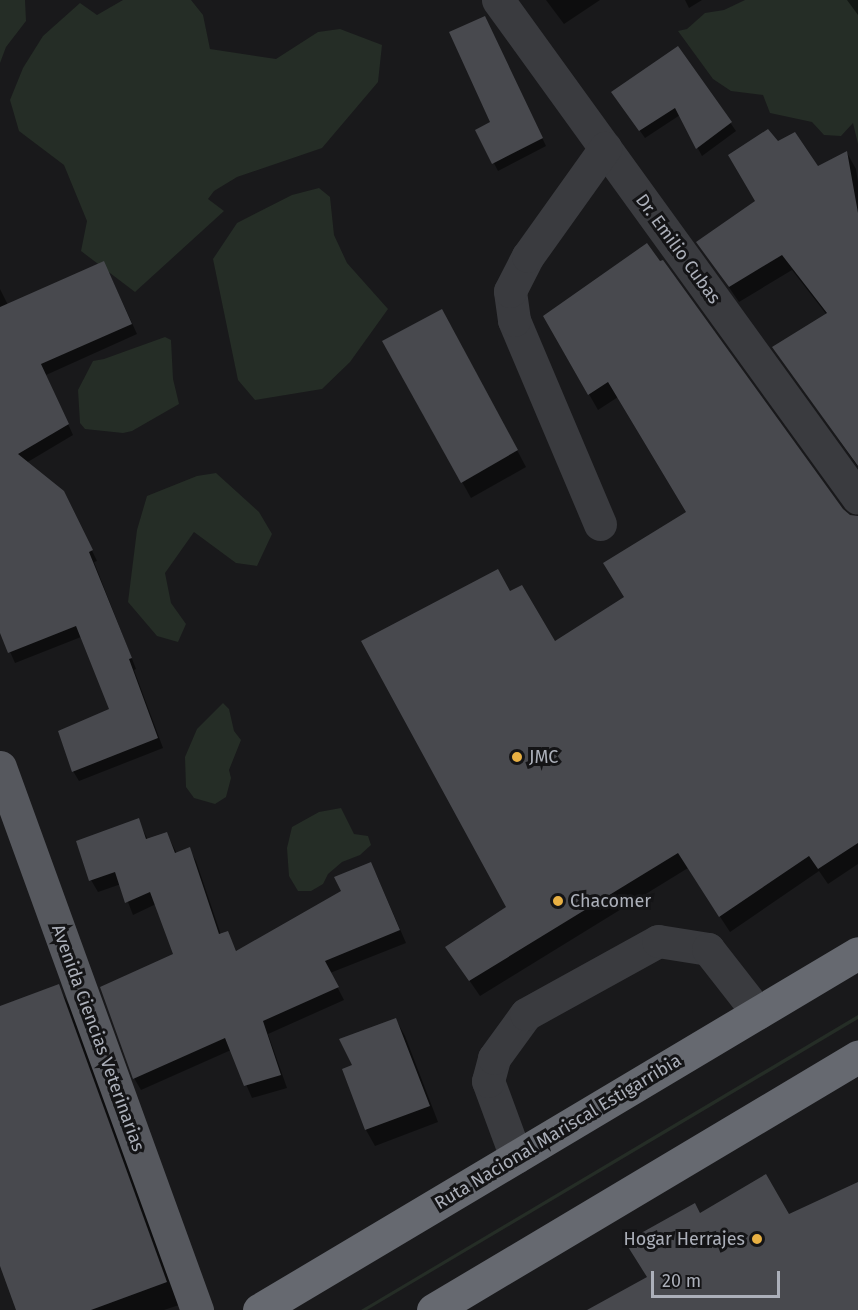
<!DOCTYPE html>
<style>
body{margin:0}
#map{position:relative;width:858px;height:1310px;overflow:hidden;background:#19191b;font-family:"Fira Sans",sans-serif}
div>[style]{position:absolute}
[style*='--x']{left:calc(var(--x)*1px);top:calc(var(--y)*1px);width:calc(var(--w)*1px);rotate:calc(var(--a)*1deg)}
.green>*{inset:0;background:#252d26}
.shadow>*{inset:0;background:#0007}
.building>*{inset:0;background:#48494e}
.minor>*{height:33px;margin:-16.5px;padding:0 16.5px;transform-origin:16.5px;border-radius:16.5px;background:#3a3b3f}
.major>*{height:33px;margin:-16.5px;padding:0 16.5px;transform-origin:16.5px;border-radius:16.5px;background:#56585e}
.highway>*{height:33px;margin:-16.5px;padding:0 16.5px;transform-origin:16.5px;border-radius:16.5px;background:#666970}
.dots>*{width:16px;height:16px;translate:-50% -50%;box-sizing:border-box;border:3px solid #141416;border-radius:50%}
span{translate:-50% -50%;white-space:nowrap;text-align:center;line-height:1.15;-webkit-text-stroke:6px #141416;paint-order:stroke}
.street-label{font-size:18px;color:#acb0ba}
.poi-label{font-size:18px;color:#acb0ba}
.left{translate:0 -50%;text-align:left}
.right{translate:-100% -50%;text-align:right}
.scale{position:absolute;left:651px;top:1271px;width:129px;height:27px;box-sizing:border-box;border:3px solid #acb0ba;border-top:0;padding-left:8px;font-size:18px;line-height:21px;white-space:nowrap;color:#acb0ba;-webkit-text-stroke:4px #141416;paint-order:stroke}
</style>
<div id="map">
<div class="green">
<div style="clip-path:polygon(0 0,25px 0,26px 21px,6px 47px,0 63px)"></div>
<div style="clip-path:polygon(123px 0,191px 0,203px 15px,210px 49px,276px 59px,318px 32px,340px 29px,382px 45px,378px 82px,322px 148px,237px 177px,214px 191px,208px 199px,224px 211px,135px 292px,81px 251px,87px 221px,64px 165px,19px 131px,10px 100px,23px 68px,43px 36px,80px 3px,97px 15px)"></div>
<div style="clip-path:polygon(745px 0,858px 0,858px 144px,853px 123px,841px 136px,824px 135px,812px 122px,770px 113px,763px 95px,731px 91px,713px 79px,678px 31px,687px 29px,705px 13px,724px 10px)"></div>
<div style="clip-path:polygon(319px 188px,330px 197px,334px 235px,347px 263px,388px 309px,350px 362px,322px 389px,255px 400px,238px 380px,213px 259px,237px 223px,292px 195px)"></div>
<div style="clip-path:polygon(165px 337px,171px 340px,173px 379px,179px 404px,132px 431px,123px 433px,85px 429px,80px 423px,78px 390px,93px 361px,104px 359px)"></div>
<div style="clip-path:polygon(216px 473px,259px 512px,272px 534px,257px 566px,236px 563px,194px 532px,165px 573px,171px 603px,186px 624px,178px 642px,157px 636px,128px 602px,137px 530px,147px 496px,197px 476px)"></div>
<div style="clip-path:polygon(223px 703px,229px 709px,234px 731px,241px 740px,229px 770px,231px 778px,226px 797px,215px 804px,194px 798px,186px 787px,185px 757px,197px 729px)"></div>
<div style="clip-path:polygon(341px 808px,354px 834px,368px 836px,371px 845px,360px 855px,342px 862px,328px 874px,323px 884px,311px 891px,298px 891px,289px 876px,287px 848px,292px 827px,319px 812px)"></div>
<div style="clip-path:polygon(858px 1015px,858px 1019px,367px 1310px,361px 1310px)"></div>
</div>
<div class="shadow">
<div style="clip-path:polygon(546px 0,600px 0,564px 24px)"></div>
<div style="clip-path:polygon(685px 0,702px 0,689px 8px)"></div>
<div style="clip-path:polygon(847px 0,858px 0,858px 15px)"></div>
<div style="clip-path:polygon(489px 26px,546px 146px,498px 171px,477px 130px,492px 122px)"></div>
<div style="clip-path:polygon(678px 48px,736px 131px,702px 156px,680px 115px,645px 138px,618px 100px)"></div>
<div style="clip-path:polygon(778px 143px,817px 168px,847px 153px,856px 169px,858px 182px,858px 467px,774px 347px,827px 315px,792px 270px,739px 302px,698px 242px,757px 202px)"></div>
<div style="clip-path:polygon(109px 273px,137px 334px,46px 375px,73px 435px,26px 463px,69px 503px,97px 561px,94px 562px,136px 669px,134px 670px,163px 748px,79px 781px,73px 771px,111px 709px,81px 637px,15px 663px,0 629px,0 289px,8px 305px)"></div>
<div style="clip-path:polygon(545px 317px,849px 516px,858px 518px,858px 864px,828px 884px,819px 871px,730px 932px,688px 868px,480px 996px,447px 948px,508px 908px,510px 593px,555px 644px,625px 598px,688px 512px,618px 397px,598px 410px)"></div>
<div style="clip-path:polygon(451px 326px,526px 467px,471px 498px,384px 342px)"></div>
<div style="clip-path:polygon(138px 820px,148px 840px,167px 834px,177px 854px,189px 849px,196px 861px,221px 935px,227px 932px,237px 952px,343px 891px,370px 864px,377px 876px,406px 943px,330px 973px,344px 1000px,268px 1034px,287px 1088px,252px 1098px,231px 1050px,141px 1090px,134px 1078px,175px 955px,156px 904px,133px 915px,121px 884px,98px 892px,91px 880px)"></div>
<div style="clip-path:polygon(58px 986px,71px 1008px,179px 1305px,164px 1310px,18px 1310px,0 1262px,0 1007px)"></div>
<div style="clip-path:polygon(396px 1020px,405px 1036px,438px 1122px,375px 1146px,366px 1130px,344px 1070px,354px 1066px)"></div>
</div>
<div class="building">
<div style="clip-path:polygon(485px 16px,543px 138px,492px 164px,475px 130px,490px 122px,449px 32px)"></div>
<div style="clip-path:polygon(678px 46px,732px 122px,696px 149px,675px 108px,639px 131px,611px 92px)"></div>
<div style="clip-path:polygon(768px 129px,778px 141px,795px 132px,818px 166px,847px 151px,858px 213px,858px 466px,772px 347px,827px 313px,782px 255px,729px 287px,696px 242px,755px 201px,728px 155px)"></div>
<div style="clip-path:polygon(647px 243px,660px 261px,663px 260px,843px 509px,850px 515px,858px 516px,858px 843px,818px 869px,809px 856px,719px 917px,678px 853px,469px 981px,445px 947px,506px 907px,361px 641px,498px 569px,510px 591px,522px 585px,555px 641px,624px 597px,603px 563px,686px 512px,608px 382px,588px 395px,543px 316px)"></div>
<div style="clip-path:polygon(104px 261px,132px 324px,41px 364px,69px 424px,18px 454px,64px 491px,93px 550px,89px 552px,132px 658px,129px 659px,158px 738px,72px 772px,58px 731px,109px 709px,76px 626px,8px 653px,0 633px,0 307px)"></div>
<div style="clip-path:polygon(442px 309px,518px 450px,461px 483px,382px 341px)"></div>
<div style="clip-path:polygon(139px 818px,146px 839px,167px 832px,175px 853px,190px 847px,219px 934px,228px 931px,236px 951px,341px 891px,334px 877px,371px 862px,400px 930px,325px 961px,339px 987px,263px 1021px,281px 1075px,244px 1086px,225px 1038px,133px 1079px,100px 987px,173px 954px,150px 892px,125px 903px,115px 872px,89px 881px,76px 841px)"></div>
<div style="clip-path:polygon(59px 984px,167px 1282px,91px 1310px,16px 1310px,0 1266px,0 1006px)"></div>
<div style="clip-path:polygon(396px 1018px,430px 1106px,365px 1130px,342px 1069px,352px 1065px,339px 1039px)"></div>
<div style="clip-path:polygon(766px 1174px,789px 1214px,858px 1182px,858px 1310px,587px 1310px,647px 1277px,625px 1242px,695px 1203px,700px 1213px)"></div>
</div>
<div class="minor">
<div style="--x:498;--y:0;--w:614;--a:54.14"></div>
<div style="--x:600;--y:524;--w:221;--a:-112.9"></div>
<div style="--x:514;--y:320;--w:29;--a:-98"></div>
<div style="--x:510;--y:291;--w:39;--a:-63"></div>
<div style="--x:528;--y:256;--w:133;--a:-54.5"></div>
<div style="--x:516;--y:1157;--w:81;--a:-110.2"></div>
<div style="--x:488;--y:1081;--w:24;--a:-75"></div>
<div style="--x:494;--y:1058;--w:54;--a:-54"></div>
<div style="--x:526;--y:1014;--w:151;--a:-28.9"></div>
<div style="--x:658;--y:941;--w:51;--a:9.1"></div>
<div style="--x:708;--y:949;--w:81;--a:52"></div>
</div>
<div class="major">
<div style="--x:0;--y:767;--w:578;--a:70.06"></div>
</div>
<div class="highway">
<div style="--x:259;--y:1310;--w:697;--a:-30.79"></div>
<div style="--x:433;--y:1310;--w:495;--a:-30.8"></div>
</div>
<div class="dots">
<div style="left:517px;top:757px;background:#e8b043"></div>
<div style="left:558px;top:901px;background:#e8b043"></div>
<div style="left:757px;top:1239px;background:#e8b043"></div>
</div>
<div class="street-label">
<span style="left:678px;top:249px;rotate:54deg">Dr. Emilio Cubas</span>
<span style="left:98px;top:1038px;rotate:70deg">Avenida Ciencias Veterinarias</span>
<span style="left:558px;top:1132px;rotate:-31deg">Ruta Nacional Mariscal Estigarribia</span>
</div>
<div class="poi-label">
<span class="left" style="left:529px;top:757px">JMC</span>
<span class="left" style="left:570px;top:901px">Chacomer</span>
<span class="right" style="left:745px;top:1239px">Hogar Herrajes</span>
</div>
<div class="scale">20 m</div>
</div>
